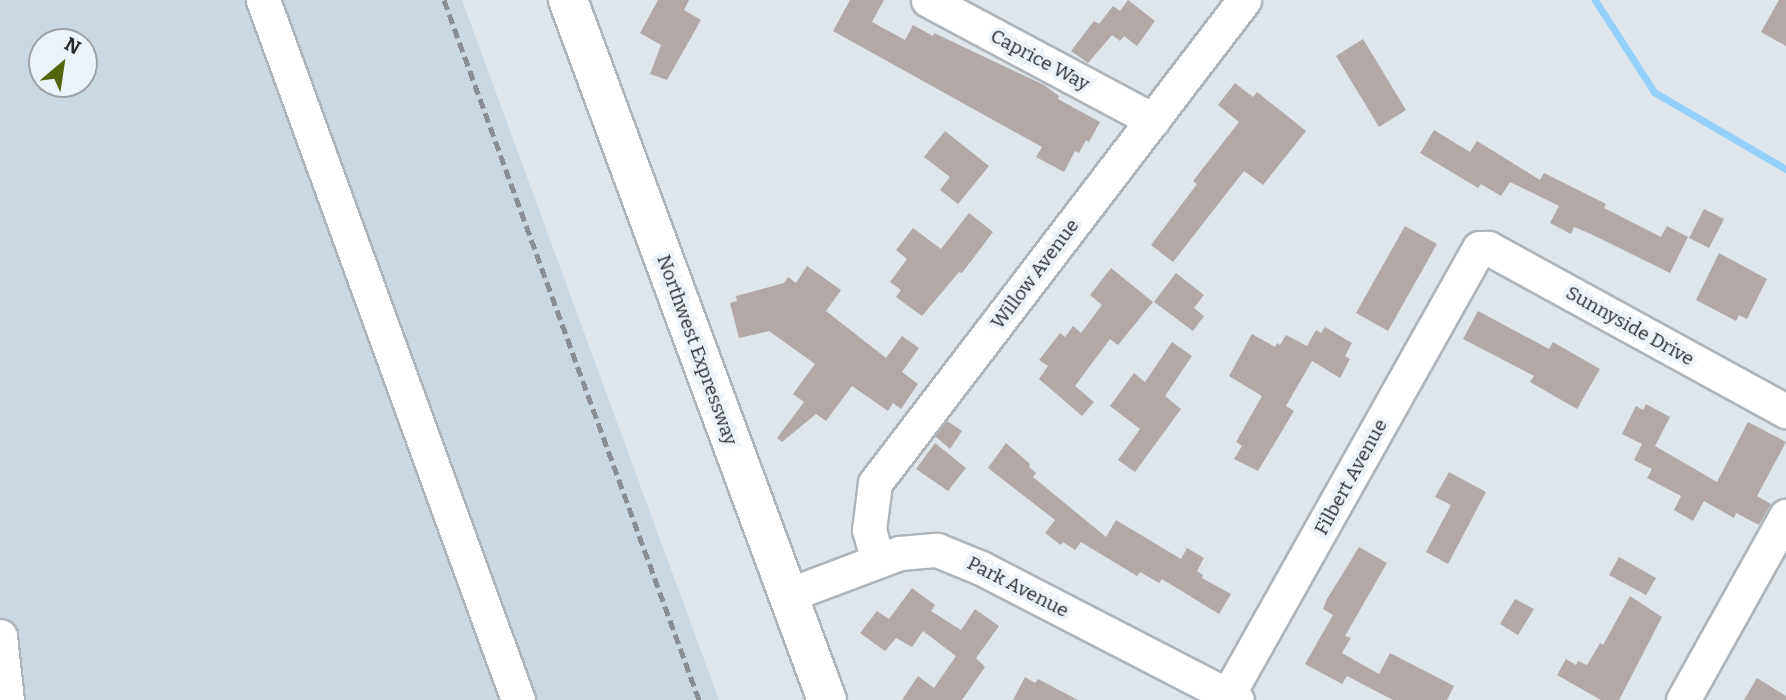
<!DOCTYPE html>
<style>
body{margin:0}
#map{position:relative;width:1786px;height:700px;overflow:hidden;background:#dee5eb;font-family:Bitter,serif}
div>[style]{position:absolute}
[style*='--x']{left:calc(var(--x)*1px);top:calc(var(--y)*1px);width:calc(var(--w)*1px);rotate:calc(var(--a)*1deg)}
.built>*{inset:0;background:#cbd8e2}
.stream>*{height:7px;margin:-3.5px;padding:0 3.5px;transform-origin:3.5px;border-radius:3.5px;background:#94d0fa}
.building>*{inset:0;background:#b2a9a6}
.roads{filter:drop-shadow(2px 0 #adb4ba) drop-shadow(-2px 0 #adb4ba) drop-shadow(0 2px #adb4ba) drop-shadow(0 -2px #adb4ba)}
.minor>*{height:33px;margin:-16.5px;padding:0 16.5px;transform-origin:16.5px;border-radius:16.5px;background:#fff}
.major>*{height:38px;margin:-19px;padding:0 19px;transform-origin:19px;border-radius:19px;background:#fff}
.rail>*{height:5px;margin-top:-2.5px;transform-origin:0;background:repeating-linear-gradient(90deg,#8a8e92 0 10px,transparent 0 15px)}
span{translate:-50% -50%;white-space:nowrap;text-align:center;line-height:1.15;-webkit-text-stroke:7px #ebf2f8;paint-order:stroke}
.street-label{font-size:19px;color:#282a2c}
.north{position:absolute;left:28px;top:28px;width:70px;height:70px;box-sizing:border-box;background:#ebf2f8;border:2px solid #9da2a6;border-radius:50%;rotate:29deg;font-size:19px;font-weight:700;line-height:28px;text-align:center;color:#282a2c}
.north::after{content:'';display:block;margin:auto;width:24px;height:32px;background:#54650d;clip-path:polygon(50% 0,100% 100%,50% 72%,0 100%)}
</style>
<div id="map">
<div class="built">
<div style="clip-path:polygon(evenodd,0 0,462px 0,719px 700px,0 700px,0 0,42px 42px,84px 42px,84px 84px,42px 84px,42px 42px)"></div>
</div>
<div class="stream">
<div style="--x:1595;--y:0;--w:109;--a:57.3"></div>
<div style="--x:1654;--y:92;--w:153;--a:30.3"></div>
</div>
<div class="building">
<div style="clip-path:polygon(658px 0,689px 0,684px 10px,701px 20px,667px 80px,650px 74px,661px 45px,640px 33px)"></div>
<div style="clip-path:polygon(850px 0,884px 0,872px 22px,905px 40px,913px 25px,933px 36px,934px 33px,1044px 85px,1059px 96px,1058px 99px,1100px 122px,1089px 142px,1086px 140px,1079px 153px,1075px 151px,1064px 172px,1036px 157px,1042px 147px,833px 31px)"></div>
<div style="clip-path:polygon(1128px 0,1155px 21px,1137px 46px,1124px 36px,1120px 41px,1112px 35px,1088px 63px,1071px 51px,1094px 21px,1099px 24px,1113px 6px,1120px 11px)"></div>
<div style="clip-path:polygon(1779px 0,1786px 0,1786px 46px,1761px 32px)"></div>
<div style="clip-path:polygon(1363px 39px,1406px 110px,1379px 127px,1336px 56px)"></div>
<div style="clip-path:polygon(1235px 83px,1253px 97px,1257px 92px,1306px 131px,1263px 185px,1244px 171px,1173px 262px,1151px 245px,1197px 184px,1193px 181px,1239px 122px,1218px 105px)"></div>
<div style="clip-path:polygon(1434px 130px,1470px 152px,1477px 141px,1540px 180px,1544px 173px,1606px 204px,1604px 208px,1661px 237px,1667px 226px,1688px 237px,1670px 273px,1591px 234px,1574px 227px,1571px 234px,1550px 223px,1559px 206px,1510px 182px,1501px 196px,1481px 184px,1478px 188px,1420px 153px)"></div>
<div style="clip-path:polygon(945px 131px,989px 166px,958px 204px,940px 190px,950px 177px,924px 157px)"></div>
<div style="clip-path:polygon(1704px 209px,1724px 219px,1709px 248px,1689px 238px)"></div>
<div style="clip-path:polygon(969px 213px,993px 232px,962px 273px,959px 272px,922px 316px,896px 297px,901px 290px,890px 282px,907px 259px,896px 250px,913px 228px,941px 249px)"></div>
<div style="clip-path:polygon(1405px 226px,1437px 244px,1388px 331px,1356px 313px)"></div>
<div style="clip-path:polygon(1719px 253px,1767px 279px,1747px 319px,1739px 315px,1736px 321px,1696px 300px)"></div>
<div style="clip-path:polygon(807px 266px,841px 290px,826px 311px,886px 358px,902px 336px,919px 348px,902px 372px,918px 384px,901px 409px,893px 403px,888px 411px,852px 386px,826px 421px,816px 414px,782px 442px,777px 438px,804px 402px,793px 394px,815px 364px,769px 331px,739px 338px,730px 303px,737px 301px,736px 296px,784px 283px,788px 277px,796px 283px)"></div>
<div style="clip-path:polygon(1111px 268px,1153px 302px,1118px 345px,1110px 339px,1075px 386px,1094px 402px,1082px 416px,1039px 379px,1048px 366px,1039px 360px,1060px 333px,1065px 337px,1073px 326px,1081px 333px,1102px 305px,1090px 295px)"></div>
<div style="clip-path:polygon(1176px 273px,1204px 295px,1194px 308px,1204px 316px,1193px 331px,1154px 302px)"></div>
<div style="clip-path:polygon(1478px 311px,1549px 349px,1553px 342px,1600px 369px,1577px 409px,1530px 382px,1534px 376px,1463px 339px)"></div>
<div style="clip-path:polygon(1325px 327px,1352px 343px,1345px 356px,1350px 359px,1340px 378px,1312px 361px,1286px 406px,1294px 411px,1258px 471px,1234px 459px,1242px 446px,1236px 442px,1262px 396px,1229px 376px,1252px 334px,1275px 347px,1277px 343px,1280px 345px,1286px 335px,1307px 346px,1316px 330px,1321px 333px)"></div>
<div style="clip-path:polygon(1172px 342px,1192px 356px,1165px 396px,1181px 409px,1135px 472px,1118px 460px,1140px 429px,1110px 406px,1134px 373px,1145px 382px)"></div>
<div style="clip-path:polygon(1646px 404px,1670px 417px,1655px 446px,1717px 482px,1748px 422px,1786px 442px,1757px 496px,1771px 504px,1759px 525px,1736px 513px,1734px 518px,1704px 501px,1693px 521px,1674px 510px,1681px 496px,1647px 478px,1652px 469px,1634px 460px,1642px 444px,1622px 434px,1636px 406px,1643px 410px)"></div>
<div style="clip-path:polygon(947px 421px,962px 431px,950px 449px,935px 436px)"></div>
<div style="clip-path:polygon(935px 443px,966px 468px,948px 491px,916px 469px)"></div>
<div style="clip-path:polygon(1006px 443px,1030px 464px,1029px 467px,1036px 473px,1033px 477px,1106px 537px,1116px 520px,1181px 559px,1187px 548px,1204px 558px,1197px 571px,1203px 575px,1202px 578px,1231px 594px,1219px 614px,1162px 579px,1159px 583px,1140px 572px,1137px 576px,1081px 542px,1075px 550px,1063px 542px,1061px 545px,1045px 533px,1055px 520px,988px 468px)"></div>
<div style="clip-path:polygon(1449px 472px,1486px 492px,1448px 564px,1426px 552px,1451px 505px,1435px 497px)"></div>
<div style="clip-path:polygon(1359px 547px,1387px 563px,1345px 636px,1351px 638px,1342px 653px,1379px 674px,1390px 653px,1454px 686px,1447px 700px,1393px 700px,1347px 676px,1342px 684px,1305px 664px,1333px 615px,1323px 609px,1327px 599px)"></div>
<div style="clip-path:polygon(1619px 557px,1656px 578px,1646px 595px,1609px 575px)"></div>
<div style="clip-path:polygon(912px 588px,935px 605px,931px 611px,961px 630px,975px 609px,999px 626px,976px 658px,985px 667px,962px 700px,902px 700px,918px 676px,934px 688px,956px 656px,923px 631px,912px 647px,896px 638px,885px 651px,860px 633px,877px 611px,889px 619px)"></div>
<div style="clip-path:polygon(1630px 596px,1662px 617px,1619px 700px,1601px 700px,1557px 675px,1566px 659px,1576px 665px,1578px 661px,1587px 665px,1600px 643px,1603px 645px)"></div>
<div style="clip-path:polygon(1515px 599px,1534px 609px,1518px 635px,1500px 624px)"></div>
<div style="clip-path:polygon(1025px 677px,1035px 683px,1038px 679px,1078px 700px,1013px 700px)"></div>
<div style="clip-path:polygon(1757px 678px,1786px 696px,1786px 700px,1744px 700px)"></div>
</div>
<div class="roads">
<div class="minor">
<div style="--x:263;--y:0;--w:745;--a:69.98"></div>
<div style="--x:928;--y:0;--w:255;--a:28.1"></div>
<div style="--x:878;--y:561;--w:32;--a:-106"></div>
<div style="--x:869;--y:530;--w:47;--a:-82.7"></div>
<div style="--x:875;--y:483;--w:608;--a:-52.62"></div>
<div style="--x:788;--y:595;--w:120;--a:-20.6"></div>
<div style="--x:900;--y:553;--w:37;--a:-5"></div>
<div style="--x:937;--y:550;--w:48;--a:22.2"></div>
<div style="--x:981;--y:568;--w:288;--a:27.3"></div>
<div style="--x:0;--y:636;--w:64;--a:83.8"></div>
<div style="--x:1225;--y:700;--w:518;--a:-60.67"></div>
<div style="--x:1479;--y:248;--w:9;--a:0"></div>
<div style="--x:1488;--y:248;--w:340;--a:28.7"></div>
<div style="--x:1683;--y:700;--w:211;--a:-60.8"></div>
</div>
<div class="major">
<div style="--x:568;--y:0;--w:746;--a:69.7"></div>
</div>
</div>
<div class="rail">
<div style="--x:444;--y:0;--w:745;--a:69.98"></div>
</div>
<div class="street-label">
<span style="left:1040px;top:60px;rotate:28deg">Caprice Way</span>
<span style="left:1035px;top:274px;rotate:-53deg">Willow Avenue</span>
<span style="left:1630px;top:326px;rotate:29deg">Sunnyside Drive</span>
<span style="left:697px;top:350px;rotate:70deg">Northwest Expressway</span>
<span style="left:1351px;top:477px;rotate:-61deg">Filbert Avenue</span>
<span style="left:1018px;top:587px;rotate:27deg">Park Avenue</span>
</div>
<div class="north">N</div>
</div>
